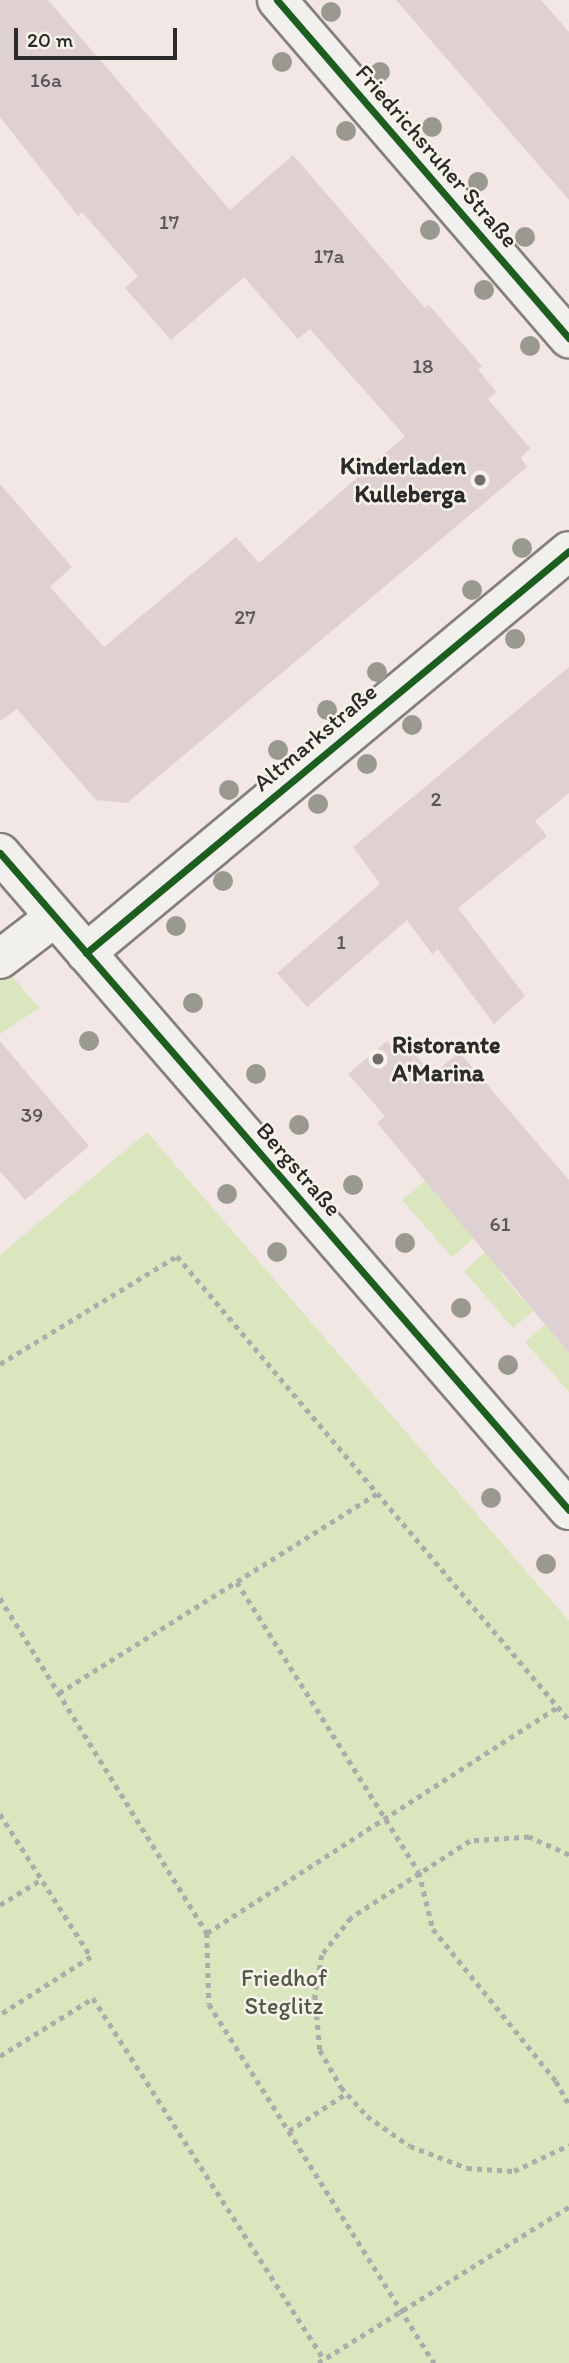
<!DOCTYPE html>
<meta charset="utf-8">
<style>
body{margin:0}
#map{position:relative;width:569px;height:2363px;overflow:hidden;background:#f2e7e5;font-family:Itim,sans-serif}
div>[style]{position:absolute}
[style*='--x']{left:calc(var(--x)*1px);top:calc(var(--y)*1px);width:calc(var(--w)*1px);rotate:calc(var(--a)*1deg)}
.green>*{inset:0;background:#d9e6be}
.building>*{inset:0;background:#dfd0d2}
.path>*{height:4.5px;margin-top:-2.25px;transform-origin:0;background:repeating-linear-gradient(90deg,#aeacaa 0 5px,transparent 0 10px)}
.roads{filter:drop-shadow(2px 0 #85807f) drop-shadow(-2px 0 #85807f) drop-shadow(0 2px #85807f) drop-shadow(0 -2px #85807f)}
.minor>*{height:38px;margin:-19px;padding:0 19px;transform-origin:19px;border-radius:19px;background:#f2f0ec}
.cycleway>*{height:7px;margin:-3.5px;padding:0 3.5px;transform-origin:3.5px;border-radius:3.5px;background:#1b5e20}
.trees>*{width:20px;height:20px;margin:-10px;border-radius:50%;background:#99998f}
.dots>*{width:19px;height:19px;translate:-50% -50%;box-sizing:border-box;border:4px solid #f7f3e8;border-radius:50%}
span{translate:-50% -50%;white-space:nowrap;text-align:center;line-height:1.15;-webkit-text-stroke:5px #f7f3e8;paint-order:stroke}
.number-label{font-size:21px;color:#5b5758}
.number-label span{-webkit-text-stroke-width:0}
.street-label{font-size:24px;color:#2b2b2b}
.poi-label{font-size:24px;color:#2b2b2b;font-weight:700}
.right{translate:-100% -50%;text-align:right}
.left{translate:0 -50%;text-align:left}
.park-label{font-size:24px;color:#515a48}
.scale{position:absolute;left:14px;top:28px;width:163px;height:32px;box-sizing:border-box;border:4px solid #2b2b2b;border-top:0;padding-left:9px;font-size:21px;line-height:24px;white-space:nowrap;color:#2b2b2b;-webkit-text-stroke:5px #f7f3e8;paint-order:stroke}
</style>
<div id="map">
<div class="green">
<div style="clip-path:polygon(0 962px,39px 1008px,0 1034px)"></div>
<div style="clip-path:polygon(147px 1132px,569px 1621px,569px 2363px,0 2363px,0 1255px)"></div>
<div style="clip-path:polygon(426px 1180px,481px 1232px,452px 1257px,402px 1200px)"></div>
<div style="clip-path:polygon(493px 1245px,510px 1264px,500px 1273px,511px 1286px,524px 1301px,534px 1292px,543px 1303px,513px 1328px,464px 1271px)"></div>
<div style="clip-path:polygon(555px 1316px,564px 1327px,554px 1336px,569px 1353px,569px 1392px,525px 1342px)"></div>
</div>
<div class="building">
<div style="clip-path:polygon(0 0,48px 0,230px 210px,293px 155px,425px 308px,429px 305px,482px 366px,478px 369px,496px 392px,488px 399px,530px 448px,521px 458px,527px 467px,127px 803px,96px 800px,17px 709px,0 721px,0 484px,72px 567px,50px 587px,104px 647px,236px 537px,259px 563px,405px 436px,310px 329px,298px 339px,244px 277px,171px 340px,125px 288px,138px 276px,82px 212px,78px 216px,0 117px)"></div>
<div style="clip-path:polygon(396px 0,541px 0,569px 32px,569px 200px)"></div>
<div style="clip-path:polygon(569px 667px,569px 793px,535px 821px,547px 836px,458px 908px,525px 996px,494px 1024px,438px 949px,432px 954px,407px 920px,307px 1007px,277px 973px,380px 884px,353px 847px)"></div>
<div style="clip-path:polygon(0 1041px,89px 1146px,25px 1200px,0 1171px)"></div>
<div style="clip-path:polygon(387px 1041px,395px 1051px,405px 1043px,433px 1075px,459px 1052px,569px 1180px,569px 1353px,377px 1123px,385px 1116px,348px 1074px)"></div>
</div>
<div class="path">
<div style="--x:0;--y:1364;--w:207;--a:-31.4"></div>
<div style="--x:177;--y:1256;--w:607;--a:49.81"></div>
<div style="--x:237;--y:1582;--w:342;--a:57.9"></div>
<div style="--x:419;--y:1872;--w:59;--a:76.2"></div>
<div style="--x:433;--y:1929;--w:196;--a:51"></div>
<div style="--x:556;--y:2081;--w:26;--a:61"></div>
<div style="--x:0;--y:1598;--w:394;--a:58.3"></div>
<div style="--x:207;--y:1933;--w:71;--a:88.4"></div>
<div style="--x:209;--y:2004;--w:424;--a:57.9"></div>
<div style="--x:59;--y:1693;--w:377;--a:-32.1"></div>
<div style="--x:0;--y:1814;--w:169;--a:57.5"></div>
<div style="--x:91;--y:1957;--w:108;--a:147.5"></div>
<div style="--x:569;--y:1855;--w:44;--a:-155.8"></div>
<div style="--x:529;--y:1837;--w:59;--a:176.1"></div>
<div style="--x:470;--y:1841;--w:142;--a:147.1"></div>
<div style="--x:351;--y:1918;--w:47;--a:128.1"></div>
<div style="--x:322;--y:1955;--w:41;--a:99.9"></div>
<div style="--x:315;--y:1995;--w:55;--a:84.8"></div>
<div style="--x:320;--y:2050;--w:43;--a:60.4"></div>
<div style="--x:341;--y:2087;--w:39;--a:48"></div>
<div style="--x:367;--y:2116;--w:52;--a:34.9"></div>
<div style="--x:410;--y:2146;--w:61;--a:21.1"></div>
<div style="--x:467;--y:2168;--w:47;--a:3.7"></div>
<div style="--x:514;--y:2171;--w:61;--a:-25.3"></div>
<div style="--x:0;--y:1905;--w:49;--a:-31.8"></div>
<div style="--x:207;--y:1933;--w:417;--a:-32.8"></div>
<div style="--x:0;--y:2056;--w:110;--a:-31.9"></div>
<div style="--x:93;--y:1998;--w:429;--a:57.4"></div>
<div style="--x:289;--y:2131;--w:69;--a:-33.2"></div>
<div style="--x:318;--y:2363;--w:296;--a:-31.9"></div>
</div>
<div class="roads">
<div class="minor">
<div style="--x:277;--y:0;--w:447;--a:49.2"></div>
<div style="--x:0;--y:853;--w:869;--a:49.11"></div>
<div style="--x:86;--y:953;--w:628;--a:-39.77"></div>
<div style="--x:0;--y:959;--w:69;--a:-37.4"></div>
</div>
</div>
<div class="cycleway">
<div style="--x:277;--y:0;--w:447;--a:49.2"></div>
<div style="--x:0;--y:853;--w:869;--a:49.11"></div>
<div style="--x:86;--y:953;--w:628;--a:-39.77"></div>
</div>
<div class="trees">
<div style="left:331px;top:12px"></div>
<div style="left:282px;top:62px"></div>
<div style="left:380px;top:72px"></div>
<div style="left:432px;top:127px"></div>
<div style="left:346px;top:131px"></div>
<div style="left:478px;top:182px"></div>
<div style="left:430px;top:230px"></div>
<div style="left:525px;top:237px"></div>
<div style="left:484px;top:290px"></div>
<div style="left:530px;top:346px"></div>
<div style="left:522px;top:548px"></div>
<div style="left:472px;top:590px"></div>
<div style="left:515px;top:639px"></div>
<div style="left:377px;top:672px"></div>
<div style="left:327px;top:710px"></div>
<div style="left:412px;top:725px"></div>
<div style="left:278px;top:750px"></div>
<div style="left:367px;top:764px"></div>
<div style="left:229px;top:790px"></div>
<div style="left:318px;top:804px"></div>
<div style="left:223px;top:881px"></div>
<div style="left:176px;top:926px"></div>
<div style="left:193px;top:1003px"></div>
<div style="left:89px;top:1041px"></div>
<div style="left:256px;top:1074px"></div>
<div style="left:299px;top:1125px"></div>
<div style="left:353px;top:1185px"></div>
<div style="left:227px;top:1194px"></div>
<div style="left:405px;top:1243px"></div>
<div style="left:277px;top:1252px"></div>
<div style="left:461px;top:1308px"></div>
<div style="left:508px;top:1365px"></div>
<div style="left:491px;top:1498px"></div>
<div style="left:546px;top:1564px"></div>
</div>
<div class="dots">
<div style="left:480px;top:480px;background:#716d6c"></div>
<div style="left:378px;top:1059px;background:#716d6c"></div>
</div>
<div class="number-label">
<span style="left:46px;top:80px">16a</span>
<span style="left:169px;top:222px">17</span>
<span style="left:329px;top:256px">17a</span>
<span style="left:423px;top:366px">18</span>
<span style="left:245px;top:617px">27</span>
<span style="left:436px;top:799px">2</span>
<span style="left:341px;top:942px">1</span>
<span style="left:32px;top:1115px">39</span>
<span style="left:500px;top:1224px">61</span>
</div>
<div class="street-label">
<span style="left:437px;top:156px;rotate:49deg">Friedrichsruher Straße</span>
<span style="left:315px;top:737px;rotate:-40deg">Altmarkstraße</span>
<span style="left:299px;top:1169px;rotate:49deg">Bergstraße</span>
</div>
<div class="poi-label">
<span class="right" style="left:466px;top:480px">Kinderladen<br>Kulleberga</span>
<span class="left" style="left:392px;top:1059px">Ristorante<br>A'Marina</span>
</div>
<div class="park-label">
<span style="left:284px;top:1992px">Friedhof<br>Steglitz</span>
</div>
<div class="scale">20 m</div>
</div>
